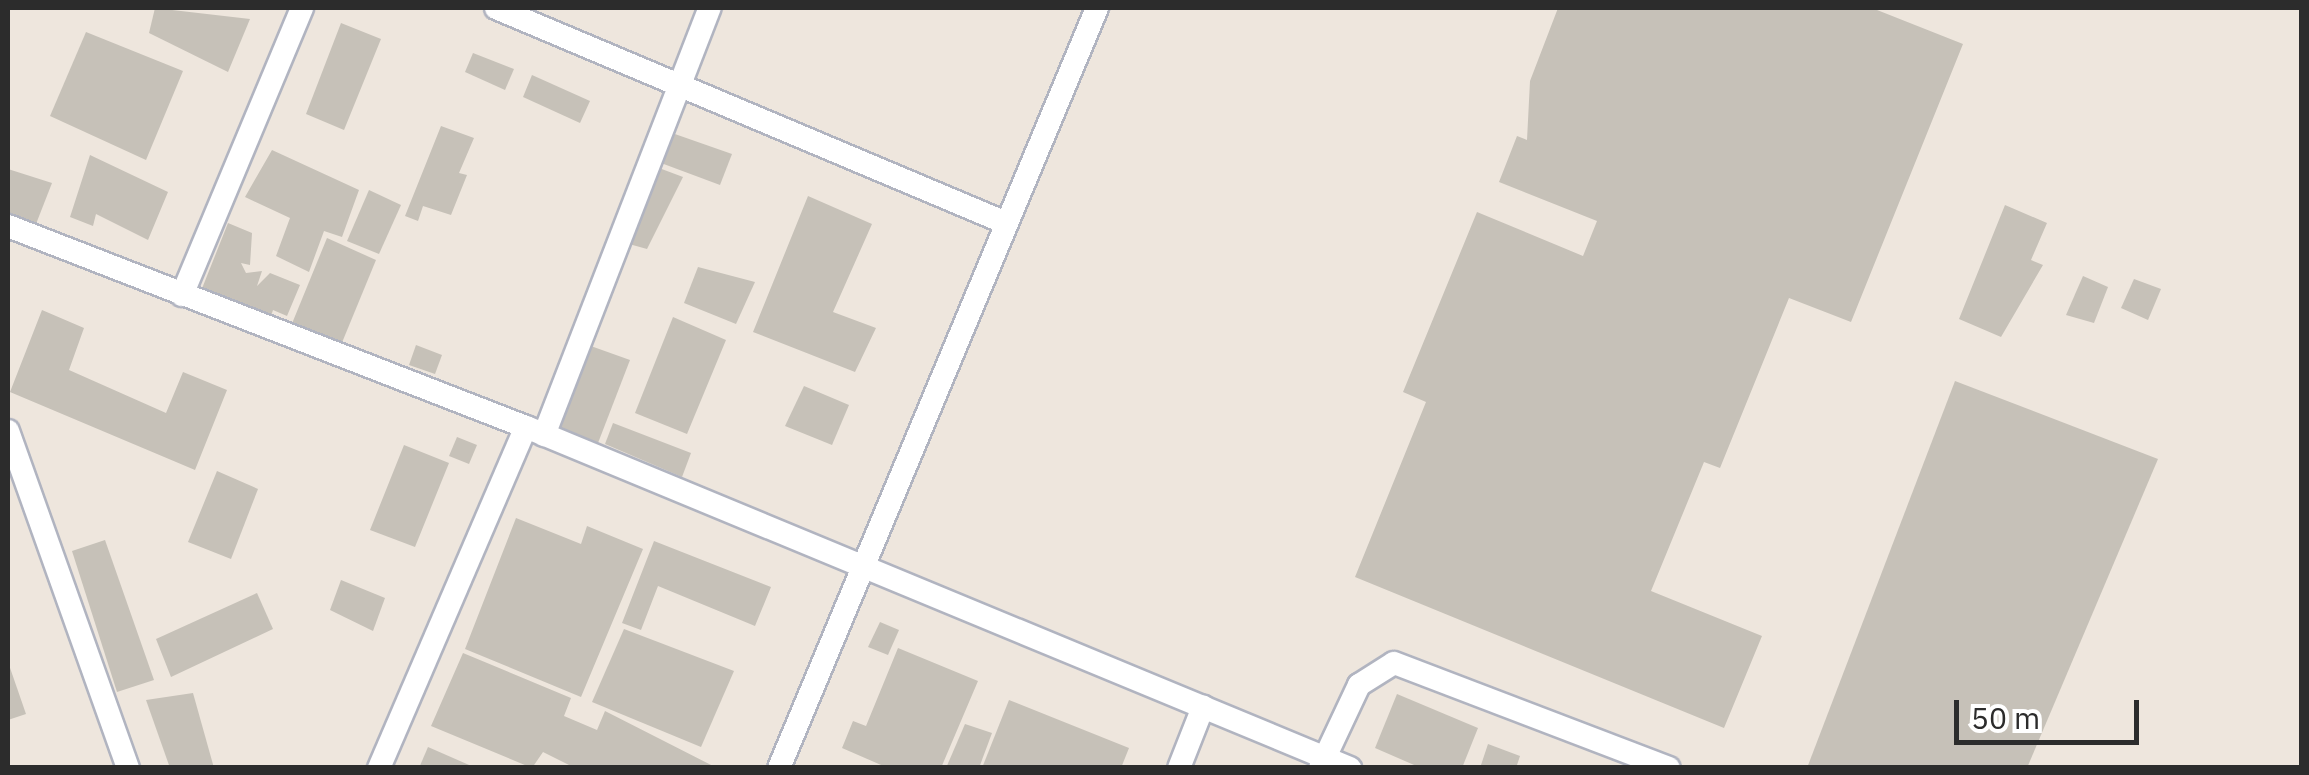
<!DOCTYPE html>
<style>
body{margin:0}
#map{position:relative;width:2309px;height:775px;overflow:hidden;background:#eee6dd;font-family:"IBM Plex Sans",sans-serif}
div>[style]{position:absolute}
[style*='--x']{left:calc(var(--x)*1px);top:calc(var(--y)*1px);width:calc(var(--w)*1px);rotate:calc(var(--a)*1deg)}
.building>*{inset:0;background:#c6c1b8}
.roads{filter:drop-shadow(2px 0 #b1b4c0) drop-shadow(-2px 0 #b1b4c0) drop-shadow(0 2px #b1b4c0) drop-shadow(0 -2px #b1b4c0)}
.street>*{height:22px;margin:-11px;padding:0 11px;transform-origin:11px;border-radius:11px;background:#fff}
span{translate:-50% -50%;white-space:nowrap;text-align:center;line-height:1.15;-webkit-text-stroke:10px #fff;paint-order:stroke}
.frame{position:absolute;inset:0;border:10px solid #2c2c2c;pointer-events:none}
.scale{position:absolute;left:1954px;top:700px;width:185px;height:45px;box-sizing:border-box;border:5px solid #2c2c2c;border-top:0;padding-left:12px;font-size:30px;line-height:35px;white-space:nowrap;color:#2c2c2c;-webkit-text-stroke:8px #fff;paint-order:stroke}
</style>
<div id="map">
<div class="building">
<div style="clip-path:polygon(155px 8px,250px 19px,228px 72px,149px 33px)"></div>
<div style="clip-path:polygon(1558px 8px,1872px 8px,1963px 44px,1851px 322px,1789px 298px,1720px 468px,1704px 462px,1651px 591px,1762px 636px,1724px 728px,1355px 577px,1426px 402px,1403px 392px,1477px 212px,1583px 256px,1597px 221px,1499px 182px,1517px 136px,1527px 140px,1530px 81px)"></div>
<div style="clip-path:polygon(341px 23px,381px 39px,344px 130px,306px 114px)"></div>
<div style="clip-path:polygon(86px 32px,183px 71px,146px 160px,50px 116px)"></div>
<div style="clip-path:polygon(473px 53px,514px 69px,505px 90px,465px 72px)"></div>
<div style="clip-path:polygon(532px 75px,590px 101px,580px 123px,523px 97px)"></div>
<div style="clip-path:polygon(441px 126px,474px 138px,459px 173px,467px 175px,451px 215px,423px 206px,418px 221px,405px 216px)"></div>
<div style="clip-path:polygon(672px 133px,732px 154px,720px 185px,661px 163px)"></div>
<div style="clip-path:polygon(272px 150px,359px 190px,342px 237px,324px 231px,309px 272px,276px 256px,290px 218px,245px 197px)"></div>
<div style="clip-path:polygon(90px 155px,168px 192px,148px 240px,96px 214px,93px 226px,70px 217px)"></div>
<div style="clip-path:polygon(659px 168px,683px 177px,647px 249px,629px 244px)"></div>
<div style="clip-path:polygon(8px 169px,52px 183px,36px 224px,8px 215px)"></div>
<div style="clip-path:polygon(369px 190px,401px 205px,379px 254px,347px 241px)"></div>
<div style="clip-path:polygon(808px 196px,872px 224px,833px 312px,876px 328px,855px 372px,753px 332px)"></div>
<div style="clip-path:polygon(2005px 205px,2047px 223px,2031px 260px,2043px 265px,2001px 337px,1959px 319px)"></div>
<div style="clip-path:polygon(228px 223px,252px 233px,250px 265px,241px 263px,246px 273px,262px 271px,257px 286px,270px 273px,300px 285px,287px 316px,273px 310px,270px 319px,201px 291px)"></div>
<div style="clip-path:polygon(327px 238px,376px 260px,341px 345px,291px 326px)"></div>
<div style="clip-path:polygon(698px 267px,755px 282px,736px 324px,684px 303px)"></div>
<div style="clip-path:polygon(2083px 276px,2108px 287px,2094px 323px,2066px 315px)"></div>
<div style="clip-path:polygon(2134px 279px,2161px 289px,2148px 320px,2121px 308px)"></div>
<div style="clip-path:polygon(42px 310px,84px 328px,69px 370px,166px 413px,183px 372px,227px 390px,195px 470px,10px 392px)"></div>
<div style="clip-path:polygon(673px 317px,726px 340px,687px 434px,635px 413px)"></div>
<div style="clip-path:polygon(416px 345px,442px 355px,435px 374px,409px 365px)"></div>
<div style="clip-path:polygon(588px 345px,630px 360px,598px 443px,556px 428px)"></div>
<div style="clip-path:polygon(1955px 381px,2158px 459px,2027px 768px,1807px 768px)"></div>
<div style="clip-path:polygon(804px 386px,849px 405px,832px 445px,785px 426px)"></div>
<div style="clip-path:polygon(613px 423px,691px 453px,682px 477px,605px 444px)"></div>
<div style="clip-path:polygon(457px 437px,477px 445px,469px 464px,449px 456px)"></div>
<div style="clip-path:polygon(404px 445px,449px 463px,415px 547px,370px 530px)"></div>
<div style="clip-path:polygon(217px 471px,258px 489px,231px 559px,188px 542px)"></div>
<div style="clip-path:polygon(516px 518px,581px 544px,587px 526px,643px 549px,581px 697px,465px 649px)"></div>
<div style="clip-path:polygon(105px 540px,154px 680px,117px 692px,72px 551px)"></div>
<div style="clip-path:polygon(654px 541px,771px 587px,755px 626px,658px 586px,641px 630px,622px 623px)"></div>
<div style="clip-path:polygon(341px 580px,385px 598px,373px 631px,330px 610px)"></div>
<div style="clip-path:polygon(257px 593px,273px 629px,171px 677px,156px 639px)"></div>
<div style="clip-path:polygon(880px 622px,899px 630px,888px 655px,868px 647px)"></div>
<div style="clip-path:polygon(624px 629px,734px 671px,701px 747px,592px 702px)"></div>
<div style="clip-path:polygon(898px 648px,978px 681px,941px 768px,888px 768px,842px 748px,853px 721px,866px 726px)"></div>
<div style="clip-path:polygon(463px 653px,571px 698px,564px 716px,597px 730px,605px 711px,717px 768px,575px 768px,543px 752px,532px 768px,431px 726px)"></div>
<div style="clip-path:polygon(8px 662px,26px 714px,8px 720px)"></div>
<div style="clip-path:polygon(193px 693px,214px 768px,170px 768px,146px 700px)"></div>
<div style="clip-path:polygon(1397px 694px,1478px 728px,1462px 768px,1421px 768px,1375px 748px)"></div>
<div style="clip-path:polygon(1009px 700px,1129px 748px,1121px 768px,982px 768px)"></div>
<div style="clip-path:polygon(965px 724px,992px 733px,979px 768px,946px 768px)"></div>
<div style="clip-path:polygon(1488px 744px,1520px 756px,1516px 768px,1480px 768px)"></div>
<div style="clip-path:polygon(428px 747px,476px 768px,419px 768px)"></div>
</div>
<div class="roads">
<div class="street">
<div style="--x:496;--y:8;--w:553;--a:22.86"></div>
<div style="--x:8;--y:226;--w:556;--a:21.21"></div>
<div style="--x:526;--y:427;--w:892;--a:22.48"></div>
<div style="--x:182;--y:295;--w:311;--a:-67.3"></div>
<div style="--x:8;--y:431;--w:358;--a:70.4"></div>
<div style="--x:544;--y:435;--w:458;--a:-68.8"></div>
<div style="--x:379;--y:768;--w:371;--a:-66.7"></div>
<div style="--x:779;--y:768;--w:824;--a:-67.29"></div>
<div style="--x:1179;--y:768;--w:66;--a:-68.5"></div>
<div style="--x:1320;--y:768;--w:92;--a:-64.8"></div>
<div style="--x:1359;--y:685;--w:41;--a:-32.2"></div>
<div style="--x:1394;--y:663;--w:294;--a:20.9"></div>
</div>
</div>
<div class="frame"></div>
<div class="scale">50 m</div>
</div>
